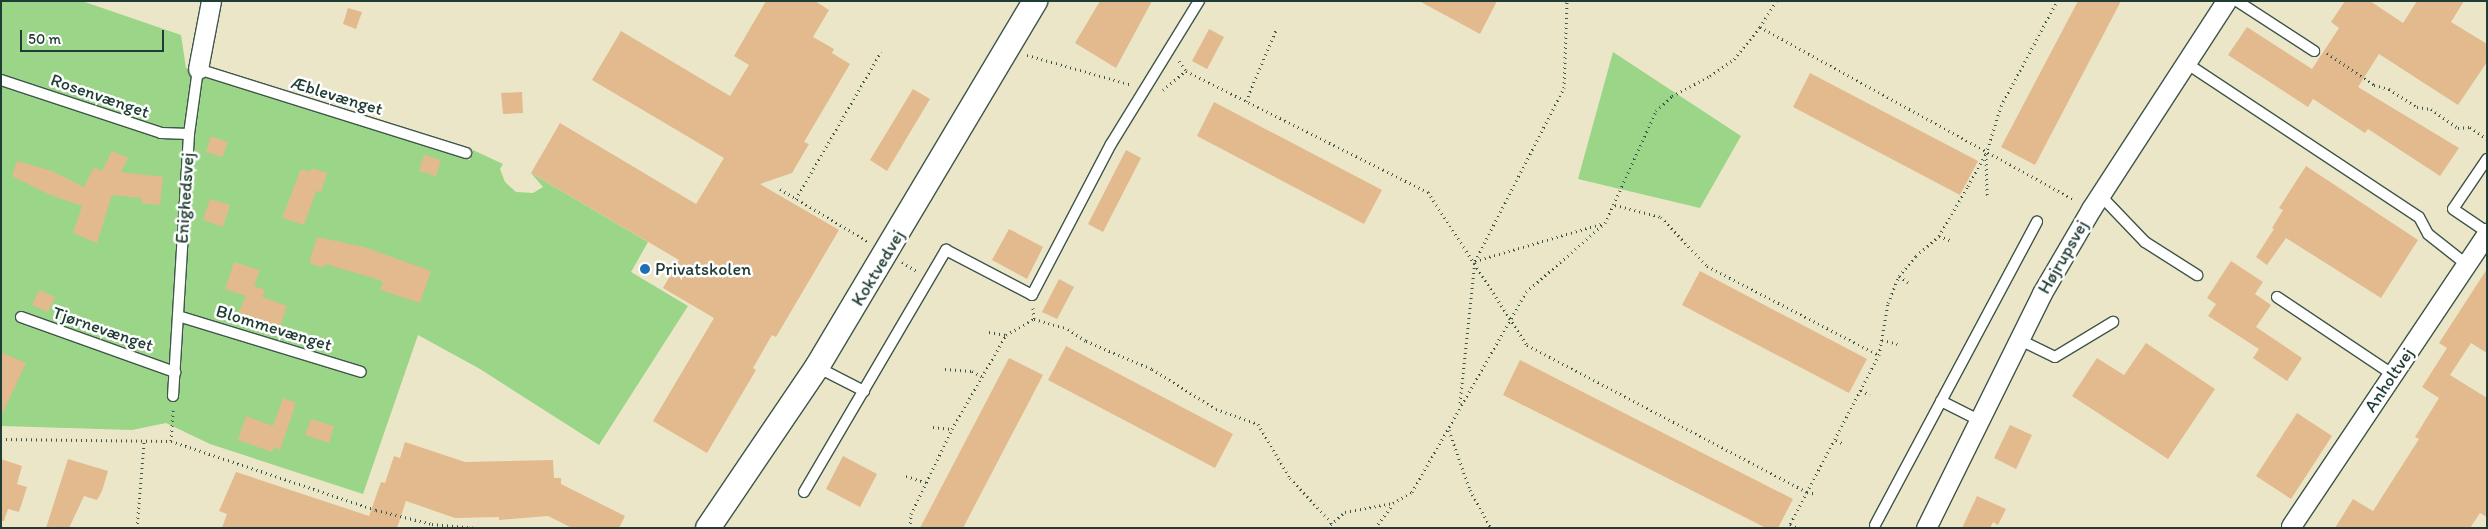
<!DOCTYPE html>
<meta charset="utf-8">
<style>
body{margin:0}
#map{position:relative;width:2488px;height:529px;overflow:hidden;background:#ece6c8;font-family:Itim,sans-serif}
div>[style]{position:absolute}
[style*='--x']{left:calc(var(--x)*1px);top:calc(var(--y)*1px);width:calc(var(--w)*1px);rotate:calc(var(--a)*1deg)}
.green>*{inset:0;background:#9bd588}
.building>*{inset:0;background:#e2ba8e}
.path>*{height:3px;margin-top:-1.5px;transform-origin:0;background:repeating-linear-gradient(90deg,#3e564a 0 1px,transparent 0 5px)}
.roads{filter:drop-shadow(1px 0 #3e564a) drop-shadow(-1px 0 #3e564a) drop-shadow(0 1px #3e564a) drop-shadow(0 -1px #3e564a)}
.service>*{height:10px;margin:-5px;padding:0 5px;transform-origin:5px;border-radius:5px;background:#fff}
.minor>*{height:19px;margin:-9.5px;padding:0 9.5px;transform-origin:9.5px;border-radius:9.5px;background:#fff}
.tertiary>*{height:24px;margin:-12px;padding:0 12px;transform-origin:12px;border-radius:12px;background:#fff}
.dots>*{width:14px;height:14px;translate:-50% -50%;box-sizing:border-box;border:2px solid #fff;border-radius:50%}
span{translate:-50% -50%;white-space:nowrap;text-align:center;line-height:1.15;-webkit-text-stroke:5px #fff;paint-order:stroke}
.street-label{font-size:18px;color:#1f3d34}
.poi-label{font-size:18px;color:#1f3d34}
.left{translate:0 -50%;text-align:left}
.frame{position:absolute;inset:0;border:2px solid #1f3d34;pointer-events:none}
.scale{position:absolute;left:20px;top:30px;width:144px;height:22px;box-sizing:border-box;border:2px solid #1f3d34;border-top:0;padding-left:6px;font-size:15px;line-height:18px;white-space:nowrap;color:#1f3d34;-webkit-text-stroke:4px #fff;paint-order:stroke}
</style>
<div id="map">
<div class="green">
<div style="clip-path:polygon(1px 1px,82px 1px,181px 35px,186px 68px,470px 160px,473px 150px,503px 164px,500px 169px,505px 182px,516px 192px,533px 193px,543px 187px,531px 173px,648px 242px,631px 272px,688px 306px,599px 445px,480px 369px,418px 335px,363px 494px,210px 444px,166px 423px,132px 430px,1px 426px)"></div>
<div style="clip-path:polygon(1613px 52px,1741px 136px,1700px 208px,1578px 179px)"></div>
</div>
<div class="building">
<div style="clip-path:polygon(766px 1px,815px 1px,829px 10px,813px 37px,834px 49px,832px 53px,850px 64px,804px 142px,809px 144px,792px 173px,760px 184px,839px 230px,776px 337px,772px 335px,753px 368px,756px 370px,707px 453px,653px 421px,714px 318px,663px 288px,679px 260px,531px 173px,560px 123px,696px 204px,724px 158px,592px 80px,621px 31px,730px 96px,749px 65px,734px 56px)"></div>
<div style="clip-path:polygon(1100px 1px,1152px 1px,1116px 68px,1075px 43px)"></div>
<div style="clip-path:polygon(1419px 1px,1497px 1px,1480px 34px)"></div>
<div style="clip-path:polygon(2078px 1px,2121px 1px,2035px 165px,2001px 147px)"></div>
<div style="clip-path:polygon(2345px 1px,2370px 1px,2403px 23px,2417px 1px,2464px 1px,2451px 22px,2487px 44px,2487px 62px,2458px 105px,2379px 54px,2358px 87px,2459px 148px,2440px 176px,2368px 129px,2365px 133px,2313px 99px,2308px 107px,2228px 55px,2247px 27px,2312px 69px,2339px 28px,2331px 22px)"></div>
<div style="clip-path:polygon(348px 8px,362px 12px,356px 29px,343px 24px)"></div>
<div style="clip-path:polygon(1209px 29px,1224px 37px,1207px 69px,1192px 61px)"></div>
<div style="clip-path:polygon(1810px 73px,1978px 161px,1960px 195px,1793px 107px)"></div>
<div style="clip-path:polygon(913px 89px,930px 99px,887px 171px,870px 160px)"></div>
<div style="clip-path:polygon(522px 92px,523px 113px,503px 114px,501px 93px)"></div>
<div style="clip-path:polygon(1214px 102px,1382px 190px,1364px 224px,1197px 136px)"></div>
<div style="clip-path:polygon(211px 136px,228px 142px,222px 157px,206px 152px)"></div>
<div style="clip-path:polygon(1126px 150px,1141px 158px,1103px 232px,1088px 224px)"></div>
<div style="clip-path:polygon(112px 151px,128px 158px,121px 172px,163px 177px,160px 205px,141px 203px,142px 198px,112px 195px,97px 243px,73px 233px,82px 206px,48px 194px,12px 176px,17px 161px,52px 171px,84px 187px,94px 167px,102px 171px)"></div>
<div style="clip-path:polygon(424px 155px,441px 160px,436px 176px,419px 171px)"></div>
<div style="clip-path:polygon(2306px 166px,2418px 240px,2381px 298px,2286px 238px,2267px 265px,2256px 257px,2274px 229px,2272px 228px,2283px 210px,2279px 208px)"></div>
<div style="clip-path:polygon(312px 168px,327px 173px,321px 192px,316px 191px,304px 225px,282px 218px,301px 169px,310px 172px)"></div>
<div style="clip-path:polygon(210px 199px,230px 205px,223px 227px,203px 220px)"></div>
<div style="clip-path:polygon(1009px 229px,1043px 247px,1027px 279px,992px 260px)"></div>
<div style="clip-path:polygon(317px 237px,364px 247px,431px 271px,420px 303px,380px 290px,383px 283px,380px 280px,325px 264px,323px 268px,309px 263px)"></div>
<div style="clip-path:polygon(2231px 261px,2263px 282px,2255px 294px,2271px 305px,2256px 327px,2302px 358px,2287px 381px,2253px 358px,2259px 349px,2208px 316px,2216px 304px,2207px 298px)"></div>
<div style="clip-path:polygon(234px 262px,260px 270px,254px 286px,265px 290px,262px 297px,287px 306px,278px 332px,237px 317px,246px 296px,225px 289px)"></div>
<div style="clip-path:polygon(2487px 269px,2487px 353px,2471px 343px,2450px 375px,2487px 398px,2487px 517px,2480px 513px,2470px 528px,2335px 528px,2353px 499px,2373px 511px,2419px 439px,2415px 437px,2439px 398px,2422px 387px,2447px 348px,2439px 343px)"></div>
<div style="clip-path:polygon(1700px 271px,1867px 359px,1849px 393px,1682px 305px)"></div>
<div style="clip-path:polygon(1059px 279px,1074px 287px,1057px 319px,1042px 312px)"></div>
<div style="clip-path:polygon(39px 290px,55px 297px,48px 312px,32px 305px)"></div>
<div style="clip-path:polygon(2146px 343px,2215px 389px,2168px 459px,2072px 396px,2097px 358px,2124px 375px)"></div>
<div style="clip-path:polygon(1066px 346px,1233px 434px,1215px 468px,1048px 380px)"></div>
<div style="clip-path:polygon(1px 352px,26px 363px,1px 416px)"></div>
<div style="clip-path:polygon(1009px 358px,1043px 375px,963px 528px,920px 528px)"></div>
<div style="clip-path:polygon(1520px 360px,1793px 499px,1778px 528px,1766px 528px,1503px 395px)"></div>
<div style="clip-path:polygon(283px 398px,296px 403px,280px 450px,273px 447px,272px 452px,238px 440px,246px 416px,273px 426px)"></div>
<div style="clip-path:polygon(2297px 413px,2332px 436px,2291px 499px,2256px 476px)"></div>
<div style="clip-path:polygon(311px 419px,334px 426px,329px 443px,305px 435px)"></div>
<div style="clip-path:polygon(2010px 425px,2032px 435px,2016px 469px,1994px 458px)"></div>
<div style="clip-path:polygon(405px 442px,465px 462px,553px 460px,554px 478px,561px 478px,561px 484px,625px 516px,619px 528px,572px 528px,548px 516px,499px 520px,499px 517px,455px 518px,406px 501px,397px 528px,222px 528px,227px 514px,219px 511px,236px 472px,369px 516px,381px 482px,385px 483px,394px 456px,400px 458px)"></div>
<div style="clip-path:polygon(843px 456px,877px 474px,860px 507px,826px 489px)"></div>
<div style="clip-path:polygon(1px 459px,22px 466px,17px 484px,27px 487px,19px 512px,8px 509px,4px 521px,1px 521px)"></div>
<div style="clip-path:polygon(68px 459px,108px 471px,102px 491px,97px 500px,84px 496px,69px 528px,46px 528px)"></div>
<div style="clip-path:polygon(1977px 496px,2006px 509px,1998px 525px,1993px 522px,1990px 528px,1962px 528px)"></div>
</div>
<div class="path">
<div style="--x:1760;--y:27;--w:359;--a:28.8"></div>
<div style="--x:2327;--y:53;--w:57;--a:34.2"></div>
<div style="--x:2374;--y:85;--w:16;--a:15"></div>
<div style="--x:2389;--y:89;--w:33;--a:33"></div>
<div style="--x:2417;--y:107;--w:14;--a:8"></div>
<div style="--x:2431;--y:109;--w:33;--a:35"></div>
<div style="--x:2458;--y:128;--w:12;--a:-5"></div>
<div style="--x:2470;--y:127;--w:21;--a:35"></div>
<div style="--x:1027;--y:55;--w:109;--a:15.9"></div>
<div style="--x:1179;--y:61;--w:12;--a:55"></div>
<div style="--x:1163;--y:90;--w:30;--a:-40"></div>
<div style="--x:1186;--y:71;--w:271;--a:26.6"></div>
<div style="--x:1428;--y:192;--w:182;--a:57.1"></div>
<div style="--x:1527;--y:345;--w:316;--a:27.7"></div>
<div style="--x:1807;--y:492;--w:10;--a:11"></div>
<div style="--x:1246;--y:101;--w:77;--a:-67.1"></div>
<div style="--x:1986;--y:154;--w:41;--a:88.6"></div>
<div style="--x:780;--y:189;--w:104;--a:30.8"></div>
<div style="--x:796;--y:199;--w:170;--a:-60"></div>
<div style="--x:1615;--y:205;--w:48;--a:14.6"></div>
<div style="--x:1661;--y:217;--w:67;--a:46.8"></div>
<div style="--x:1707;--y:266;--w:194;--a:27.4"></div>
<div style="--x:1939;--y:236;--w:14;--a:21"></div>
<div style="--x:1475;--y:261;--w:134;--a:-16.4"></div>
<div style="--x:902;--y:262;--w:19;--a:32"></div>
<div style="--x:1899;--y:276;--w:11;--a:34"></div>
<div style="--x:1033;--y:308;--w:11;--a:85"></div>
<div style="--x:989;--y:332;--w:17;--a:10"></div>
<div style="--x:1882;--y:340;--w:16;--a:14"></div>
<div style="--x:945;--y:369;--w:27;--a:4"></div>
<div style="--x:972;--y:371;--w:13;--a:29"></div>
<div style="--x:1861;--y:390;--w:10;--a:29"></div>
<div style="--x:1460;--y:403;--w:143;--a:-84"></div>
<div style="--x:1475;--y:261;--w:195;--a:-62.8"></div>
<div style="--x:1564;--y:88;--w:87;--a:-88"></div>
<div style="--x:933;--y:427;--w:19;--a:6"></div>
<div style="--x:1449;--y:430;--w:64;--a:70.7"></div>
<div style="--x:1470;--y:490;--w:43;--a:61.1"></div>
<div style="--x:1;--y:439;--w:170;--a:0.7"></div>
<div style="--x:171;--y:441;--w:216;--a:18.6"></div>
<div style="--x:376;--y:510;--w:58;--a:14"></div>
<div style="--x:432;--y:524;--w:44;--a:5.2"></div>
<div style="--x:1836;--y:440;--w:9;--a:27"></div>
<div style="--x:171;--y:441;--w:32;--a:-86"></div>
<div style="--x:906;--y:476;--w:23;--a:18"></div>
<div style="--x:1790;--y:524;--w:8;--a:30"></div>
<div style="--x:137;--y:528;--w:86;--a:-85.3"></div>
<div style="--x:910;--y:528;--w:14;--a:-86"></div>
<div style="--x:911;--y:514;--w:94;--a:-64.2"></div>
<div style="--x:952;--y:429;--w:108;--a:-60.1"></div>
<div style="--x:1006;--y:335;--w:32;--a:-30"></div>
<div style="--x:1034;--y:319;--w:35;--a:16"></div>
<div style="--x:1068;--y:329;--w:22;--a:34"></div>
<div style="--x:1086;--y:341;--w:72;--a:23"></div>
<div style="--x:1152;--y:369;--w:75;--a:32"></div>
<div style="--x:1216;--y:409;--w:45;--a:19.7"></div>
<div style="--x:1258;--y:424;--w:63;--a:59.3"></div>
<div style="--x:1290;--y:478;--w:60;--a:47"></div>
<div style="--x:1331;--y:522;--w:6;--a:90"></div>
<div style="--x:1327;--y:528;--w:24;--a:-42"></div>
<div style="--x:1345;--y:512;--w:49;--a:-10.6"></div>
<div style="--x:1393;--y:503;--w:22;--a:-30"></div>
<div style="--x:1412;--y:492;--w:230;--a:-60.3"></div>
<div style="--x:1526;--y:292;--w:105;--a:-41.1"></div>
<div style="--x:1605;--y:223;--w:123;--a:-65.5"></div>
<div style="--x:1656;--y:111;--w:22;--a:-43"></div>
<div style="--x:1672;--y:96;--w:43;--a:-27.8"></div>
<div style="--x:1710;--y:76;--w:29;--a:-35"></div>
<div style="--x:1734;--y:59;--w:41;--a:-50.9"></div>
<div style="--x:1760;--y:27;--w:31;--a:-58"></div>
<div style="--x:1375;--y:528;--w:30;--a:-53"></div>
<div style="--x:1788;--y:528;--w:195;--a:-62.3"></div>
<div style="--x:1879;--y:355;--w:53;--a:-80.2"></div>
<div style="--x:1888;--y:303;--w:29;--a:-68"></div>
<div style="--x:1899;--y:276;--w:26;--a:-50"></div>
<div style="--x:1916;--y:256;--w:30;--a:-41"></div>
<div style="--x:1939;--y:236;--w:58;--a:-59.9"></div>
<div style="--x:1968;--y:186;--w:37;--a:-61"></div>
<div style="--x:1986;--y:154;--w:50;--a:-72.6"></div>
<div style="--x:2001;--y:106;--w:119;--a:-61.9"></div>
</div>
<div class="roads">
<div class="service">
<div style="--x:2237;--y:1;--w:92;--a:33"></div>
<div style="--x:2186;--y:63;--w:279;--a:33.5"></div>
<div style="--x:2419;--y:217;--w:19;--a:62"></div>
<div style="--x:2428;--y:234;--w:48;--a:38.3"></div>
<div style="--x:1;--y:80;--w:169;--a:18.3"></div>
<div style="--x:161;--y:133;--w:28;--a:2"></div>
<div style="--x:2487;--y:159;--w:60;--a:124.2"></div>
<div style="--x:2453;--y:209;--w:41;--a:34.1"></div>
<div style="--x:2100;--y:195;--w:65;--a:46.2"></div>
<div style="--x:2145;--y:242;--w:62;--a:32.4"></div>
<div style="--x:2277;--y:297;--w:138;--a:33.8"></div>
<div style="--x:178;--y:316;--w:191;--a:17"></div>
<div style="--x:21;--y:317;--w:164;--a:19.7"></div>
<div style="--x:2018;--y:339;--w:41;--a:25.9"></div>
<div style="--x:2055;--y:357;--w:68;--a:-31.1"></div>
<div style="--x:817;--y:367;--w:53;--a:27.1"></div>
<div style="--x:173;--y:396;--w:262;--a:-86.5"></div>
<div style="--x:189;--y:134;--w:66;--a:-82.1"></div>
<div style="--x:198;--y:69;--w:281;--a:17.4"></div>
<div style="--x:1941;--y:401;--w:40;--a:26.6"></div>
<div style="--x:804;--y:492;--w:281;--a:-59.6"></div>
<div style="--x:946;--y:250;--w:97;--a:27.6"></div>
<div style="--x:1032;--y:295;--w:170;--a:-62.4"></div>
<div style="--x:1111;--y:144;--w:168;--a:-58.4"></div>
<div style="--x:1875;--y:525;--w:344;--a:-61.9"></div>
</div>
<div class="minor">
<div style="--x:198;--y:69;--w:69;--a:-79.2"></div>
<div style="--x:2291;--y:526;--w:353;--a:-56.2"></div>
<div style="--x:1926;--y:528;--w:262;--a:-63.7"></div>
<div style="--x:2042;--y:293;--w:97;--a:-59.7"></div>
<div style="--x:2091;--y:209;--w:248;--a:-57"></div>
</div>
<div class="tertiary">
<div style="--x:708;--y:528;--w:194;--a:-55.9"></div>
<div style="--x:817;--y:367;--w:426;--a:-59.2"></div>
</div>
</div>
<div class="dots">
<div style="left:645px;top:269px;background:#1f6fb2"></div>
</div>
<div class="street-label">
<span style="left:100px;top:96px;rotate:19deg">Rosenvænget</span>
<span style="left:337px;top:96px;rotate:17deg">Æblevænget</span>
<span style="left:185px;top:198px;rotate:-86deg">Enighedsvej</span>
<span style="left:2063px;top:257px;rotate:-60deg">Højrupsvej</span>
<span style="left:878px;top:268px;rotate:-59deg">Koktvedvej</span>
<span style="left:274px;top:328px;rotate:17deg">Blommevænget</span>
<span style="left:103px;top:329px;rotate:19deg">Tjørnevænget</span>
<span style="left:2389px;top:380px;rotate:-56deg">Anholtvej</span>
</div>
<div class="poi-label">
<span class="left" style="left:655px;top:269px">Privatskolen</span>
</div>
<div class="frame"></div>
<div class="scale">50 m</div>
</div>
